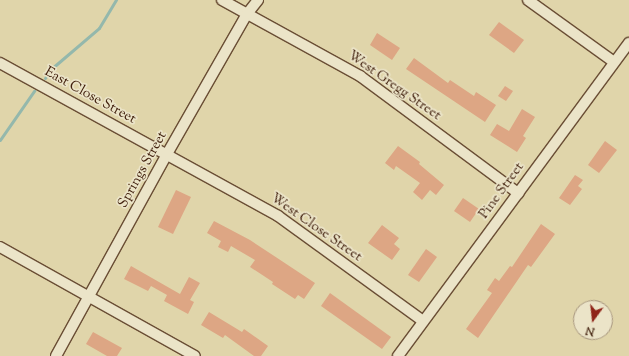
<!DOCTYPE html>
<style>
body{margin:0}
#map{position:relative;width:629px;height:356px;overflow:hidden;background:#e0d5aa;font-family:"Sorts Mill Goudy",serif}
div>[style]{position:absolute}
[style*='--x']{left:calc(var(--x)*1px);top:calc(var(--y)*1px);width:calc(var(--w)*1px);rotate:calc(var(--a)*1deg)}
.stream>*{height:3px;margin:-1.5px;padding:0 1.5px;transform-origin:1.5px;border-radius:1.5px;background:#94b8ac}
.building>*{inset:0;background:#dda684}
.roads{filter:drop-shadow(1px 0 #6a4e35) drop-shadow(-1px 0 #6a4e35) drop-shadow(0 1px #6a4e35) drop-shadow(0 -1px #6a4e35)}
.street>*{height:10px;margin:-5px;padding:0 5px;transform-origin:5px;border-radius:5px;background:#ebe4c8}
span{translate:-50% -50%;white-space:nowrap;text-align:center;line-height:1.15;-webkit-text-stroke:3.5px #ebe4c8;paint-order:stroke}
.street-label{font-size:14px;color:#42210e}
.north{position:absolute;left:573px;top:300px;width:40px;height:40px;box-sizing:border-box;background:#ebe4c8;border:1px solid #a7967e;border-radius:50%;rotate:195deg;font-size:11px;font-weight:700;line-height:16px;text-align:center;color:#42210e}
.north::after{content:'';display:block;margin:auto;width:14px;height:18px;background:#8f2418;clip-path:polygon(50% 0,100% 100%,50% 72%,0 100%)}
</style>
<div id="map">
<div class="stream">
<div style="--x:45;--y:78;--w:11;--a:-56"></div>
<div style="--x:51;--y:69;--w:63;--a:-40.5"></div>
<div style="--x:99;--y:28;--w:33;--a:-59"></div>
<div style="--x:0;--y:140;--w:60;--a:-55.2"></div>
</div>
<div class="building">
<div style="clip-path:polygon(499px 22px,524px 40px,514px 53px,489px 35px)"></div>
<div style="clip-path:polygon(377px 33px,400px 48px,392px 60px,370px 45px)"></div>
<div style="clip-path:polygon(414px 58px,448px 83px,450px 80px,474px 96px,476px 92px,496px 105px,485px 122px,406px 69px)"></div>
<div style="clip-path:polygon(505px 86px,513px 91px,506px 101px,498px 96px)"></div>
<div style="clip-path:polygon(522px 109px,535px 117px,523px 136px,526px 138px,517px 152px,490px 135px,497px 124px,509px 131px)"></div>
<div style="clip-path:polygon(605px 141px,617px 150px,599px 173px,588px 165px)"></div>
<div style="clip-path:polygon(398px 146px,420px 162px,419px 164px,444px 185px,436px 195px,430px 190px,422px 200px,413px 192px,420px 183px,396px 166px,394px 170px,385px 163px)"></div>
<div style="clip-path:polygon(575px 175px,583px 180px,578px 186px,582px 189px,570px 205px,559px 198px)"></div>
<div style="clip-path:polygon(176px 190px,191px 197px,173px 234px,158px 227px)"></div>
<div style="clip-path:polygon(463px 198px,479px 209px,470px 222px,454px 211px)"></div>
<div style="clip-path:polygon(214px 221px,250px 240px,315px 283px,304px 299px,298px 295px,295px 299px,272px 284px,273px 282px,250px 267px,255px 260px,231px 246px,228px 252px,218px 247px,221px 241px,207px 233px)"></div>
<div style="clip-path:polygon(541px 224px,555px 234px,531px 267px,528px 265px,478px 338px,466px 329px,492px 293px,487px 290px,495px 278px,499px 281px,510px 266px,512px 267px)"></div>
<div style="clip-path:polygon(382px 225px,399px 238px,394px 244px,400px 249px,392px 260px,368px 243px)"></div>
<div style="clip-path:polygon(426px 249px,437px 257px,419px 282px,408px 275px)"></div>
<div style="clip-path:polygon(131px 266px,180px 294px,189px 277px,200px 283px,190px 300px,194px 302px,188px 314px,164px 301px,167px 295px,151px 286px,148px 291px,124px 279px)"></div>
<div style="clip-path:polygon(330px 293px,391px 337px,382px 349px,321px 306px)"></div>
<div style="clip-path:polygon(209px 312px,242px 332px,244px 329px,268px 346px,261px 356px,254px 356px,225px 335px,223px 338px,201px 325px)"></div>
<div style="clip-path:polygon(93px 332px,122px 348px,117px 356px,107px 356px,86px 344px)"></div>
</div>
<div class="roads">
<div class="street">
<div style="--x:222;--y:0;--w:158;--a:28.8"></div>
<div style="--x:360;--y:76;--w:197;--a:36.5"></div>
<div style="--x:528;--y:0;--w:106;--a:35.8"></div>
<div style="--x:0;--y:63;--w:317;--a:28.8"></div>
<div style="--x:278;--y:216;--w:179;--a:35.9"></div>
<div style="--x:0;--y:247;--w:223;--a:29.2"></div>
<div style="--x:56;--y:356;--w:230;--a:-61.2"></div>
<div style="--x:167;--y:154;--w:161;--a:-60.3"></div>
<div style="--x:247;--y:14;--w:18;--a:-52"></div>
<div style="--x:398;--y:356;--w:389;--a:-53.6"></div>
</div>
</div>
<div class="street-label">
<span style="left:394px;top:86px;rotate:35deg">West Gregg Street</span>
<span style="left:90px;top:96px;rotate:29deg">East Close Street</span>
<span style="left:143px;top:170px;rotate:-61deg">Springs Street</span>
<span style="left:502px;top:191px;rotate:-54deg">Pine Street</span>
<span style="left:316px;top:228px;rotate:35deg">West Close Street</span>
</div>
<div class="north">N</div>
</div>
